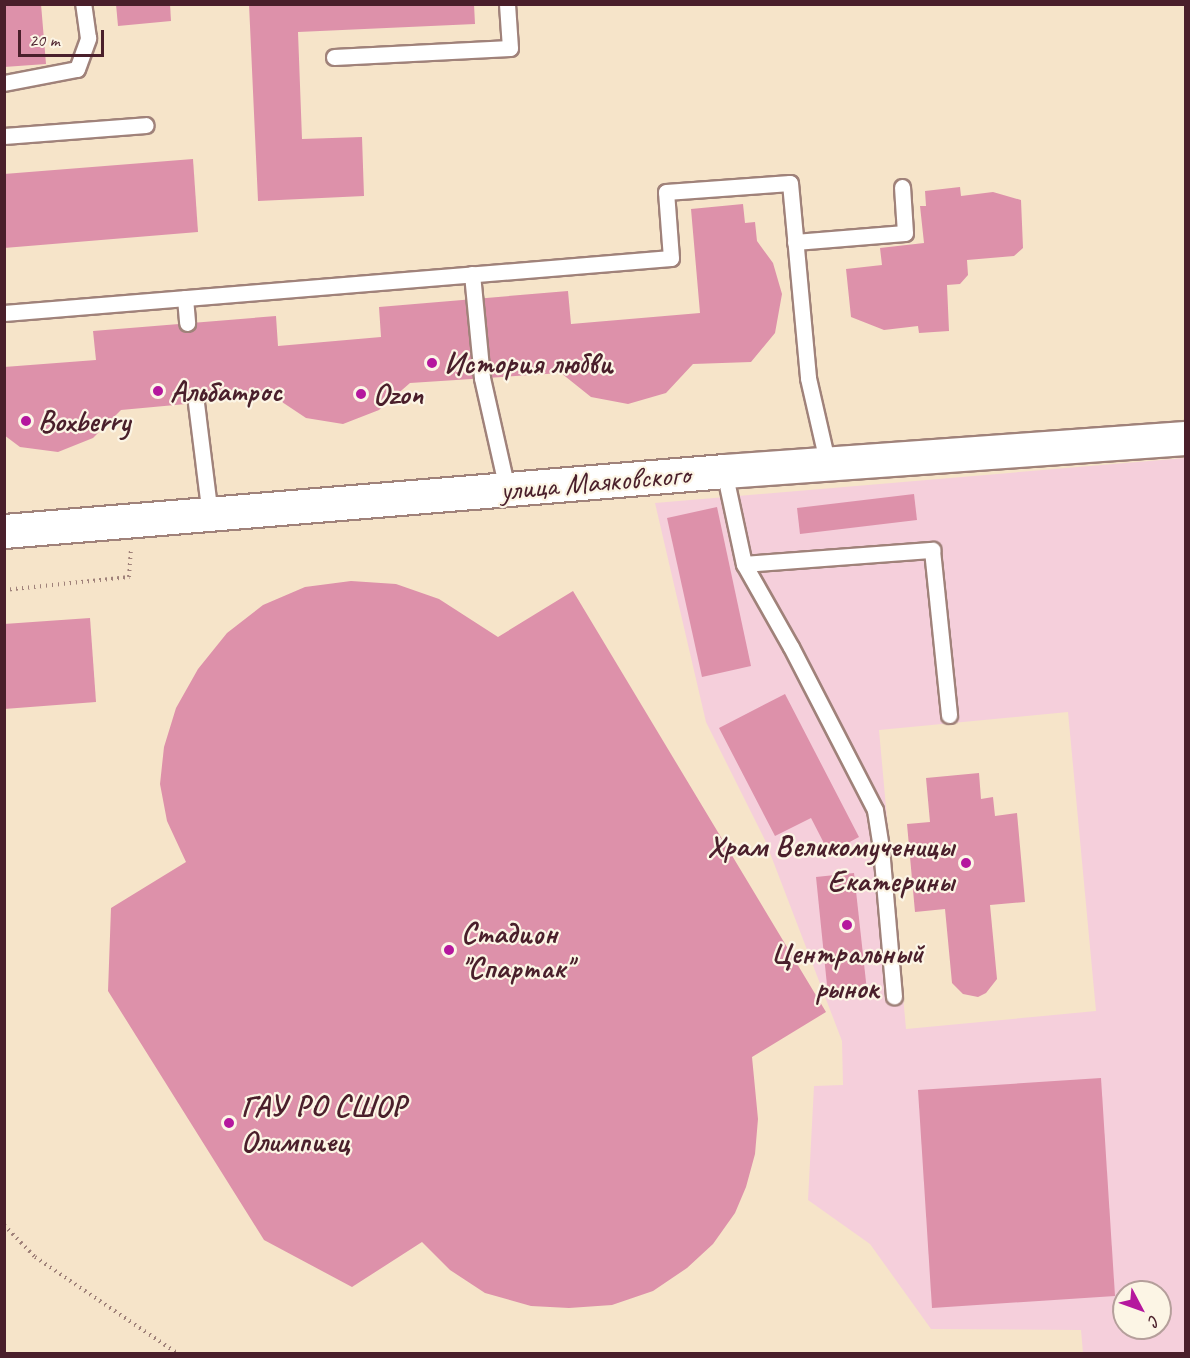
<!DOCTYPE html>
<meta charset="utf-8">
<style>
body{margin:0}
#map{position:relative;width:1190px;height:1358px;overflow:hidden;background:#f6e4c9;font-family:Caveat,sans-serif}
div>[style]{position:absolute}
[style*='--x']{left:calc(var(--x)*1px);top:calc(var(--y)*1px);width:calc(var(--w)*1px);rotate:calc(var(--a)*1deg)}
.built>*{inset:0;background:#f5cfdb}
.building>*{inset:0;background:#dd91aa}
.path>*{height:4px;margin-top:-2px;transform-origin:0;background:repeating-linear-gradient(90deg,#a0827a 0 1.5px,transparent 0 6px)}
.roads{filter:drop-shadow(2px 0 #a0827a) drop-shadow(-2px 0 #a0827a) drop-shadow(0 2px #a0827a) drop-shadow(0 -2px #a0827a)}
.service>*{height:15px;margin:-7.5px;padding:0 7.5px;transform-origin:7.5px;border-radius:7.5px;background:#fff}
.tertiary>*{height:33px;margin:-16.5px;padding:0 16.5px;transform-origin:16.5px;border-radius:16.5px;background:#fff}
.dots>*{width:16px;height:16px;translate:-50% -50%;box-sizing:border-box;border:3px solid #fcf5e5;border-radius:50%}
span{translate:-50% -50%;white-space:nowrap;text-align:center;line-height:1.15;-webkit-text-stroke:4.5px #fcf5e5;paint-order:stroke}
.poi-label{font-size:30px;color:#4a1f2b;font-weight:700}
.left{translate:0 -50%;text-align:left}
.right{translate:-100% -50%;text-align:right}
.street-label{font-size:30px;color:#4a1f2b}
.frame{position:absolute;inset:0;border:6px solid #4a1f2b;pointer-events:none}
.north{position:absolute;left:1112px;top:1280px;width:60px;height:60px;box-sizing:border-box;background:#fcf5e5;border:2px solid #b59f9b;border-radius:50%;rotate:131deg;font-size:16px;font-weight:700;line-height:24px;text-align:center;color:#4a1f2b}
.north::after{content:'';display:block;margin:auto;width:21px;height:27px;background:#b5179e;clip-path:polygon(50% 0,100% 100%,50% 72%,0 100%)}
.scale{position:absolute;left:18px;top:30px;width:86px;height:27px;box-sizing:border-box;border:3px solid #4a1f2b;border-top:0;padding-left:8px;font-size:18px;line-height:21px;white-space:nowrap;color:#4a1f2b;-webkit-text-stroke:4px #fcf5e5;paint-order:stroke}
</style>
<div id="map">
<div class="built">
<div style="clip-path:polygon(evenodd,1185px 458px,1185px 1353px,1083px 1353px,1081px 1330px,931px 1329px,870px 1244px,808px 1200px,814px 1086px,843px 1085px,842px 1041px,765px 840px,706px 722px,655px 503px,1185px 458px,1068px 712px,1096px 1011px,906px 1029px,879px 730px,1068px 712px,1185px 458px,1124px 1292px,1160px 1292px,1160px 1328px,1124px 1328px,1124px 1292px)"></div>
</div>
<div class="building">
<div style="clip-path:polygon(4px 4px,41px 4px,46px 64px,4px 67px)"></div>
<div style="clip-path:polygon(116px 4px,170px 4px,171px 21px,118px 26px)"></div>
<div style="clip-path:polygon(249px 4px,474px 4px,475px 24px,298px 32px,302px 139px,362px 137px,364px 196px,258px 201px)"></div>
<div style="clip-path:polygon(193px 159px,198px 232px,4px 248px,4px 174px)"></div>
<div style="clip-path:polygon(960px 187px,961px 196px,993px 192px,1021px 200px,1023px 248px,1014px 256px,967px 260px,968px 275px,960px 284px,947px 285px,949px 331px,919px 333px,918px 326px,884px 330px,851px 317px,846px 269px,882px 265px,880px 248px,924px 243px,920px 206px,926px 206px,925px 191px)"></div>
<div style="clip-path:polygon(743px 204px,745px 223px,755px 222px,757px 241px,773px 263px,782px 294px,775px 333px,751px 362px,693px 364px,666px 393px,628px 404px,591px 397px,561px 373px,410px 383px,379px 410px,343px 424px,306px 418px,273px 396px,121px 410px,93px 438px,58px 452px,20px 447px,4px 435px,4px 367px,96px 360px,93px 331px,276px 316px,278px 346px,381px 337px,379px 307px,568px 291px,571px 324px,700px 313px,691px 209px)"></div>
<div style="clip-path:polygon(914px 494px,917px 520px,800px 534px,797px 508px)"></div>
<div style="clip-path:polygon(717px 507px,751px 666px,702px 677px,667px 518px)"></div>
<div style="clip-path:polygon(351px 581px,396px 584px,439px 599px,498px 637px,573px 591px,826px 1012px,752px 1057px,758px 1119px,755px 1154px,746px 1187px,735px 1213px,713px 1244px,687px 1268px,653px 1291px,612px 1305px,569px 1308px,531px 1306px,485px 1293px,450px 1270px,422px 1242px,352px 1287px,264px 1240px,108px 991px,111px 908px,186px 862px,167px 821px,160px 784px,164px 747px,176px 708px,198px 669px,227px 633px,263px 605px,305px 587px)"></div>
<div style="clip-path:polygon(90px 618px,96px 702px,4px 709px,4px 624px)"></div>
<div style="clip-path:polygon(785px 694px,859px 837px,829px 853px,811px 818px,775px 836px,719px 728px)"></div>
<div style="clip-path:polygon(979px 773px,981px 799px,993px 797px,995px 816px,1017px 813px,1025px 902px,990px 905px,997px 979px,986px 993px,978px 997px,963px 994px,952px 983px,945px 909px,915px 912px,907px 824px,930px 822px,926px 778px)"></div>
<div style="clip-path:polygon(854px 873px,867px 991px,828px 995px,816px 877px)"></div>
<div style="clip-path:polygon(1101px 1078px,1115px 1296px,932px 1308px,918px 1090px)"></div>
</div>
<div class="path">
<div style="--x:4;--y:590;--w:126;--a:-5.9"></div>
<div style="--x:129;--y:577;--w:26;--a:-86"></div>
<div style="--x:4;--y:1225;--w:45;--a:45.9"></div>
<div style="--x:35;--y:1257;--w:173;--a:34.1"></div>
</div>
<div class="roads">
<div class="service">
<div style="--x:334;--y:57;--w:176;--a:-2.9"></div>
<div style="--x:510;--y:48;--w:44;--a:-93.9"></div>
<div style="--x:4;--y:83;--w:74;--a:-10.9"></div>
<div style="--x:77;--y:69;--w:33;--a:-70"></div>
<div style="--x:88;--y:38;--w:34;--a:-98"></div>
<div style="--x:4;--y:136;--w:142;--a:-4.4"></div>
<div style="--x:795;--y:242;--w:110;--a:-4.7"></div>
<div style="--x:905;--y:233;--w:46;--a:-93.7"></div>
<div style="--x:472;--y:274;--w:104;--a:84.5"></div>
<div style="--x:482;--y:378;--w:114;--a:77.3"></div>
<div style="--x:185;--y:298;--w:25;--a:85"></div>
<div style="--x:4;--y:313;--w:669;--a:-4.71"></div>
<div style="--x:671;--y:258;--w:66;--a:-94.3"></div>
<div style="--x:666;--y:192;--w:124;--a:-4.2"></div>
<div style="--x:790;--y:183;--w:196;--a:84.7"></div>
<div style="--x:808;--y:378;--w:89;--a:77.1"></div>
<div style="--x:196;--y:403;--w:113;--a:82.9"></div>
<div style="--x:724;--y:471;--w:95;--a:77.9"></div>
<div style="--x:744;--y:564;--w:95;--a:60.5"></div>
<div style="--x:791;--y:647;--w:183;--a:62.7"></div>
<div style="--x:875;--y:810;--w:38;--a:81"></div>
<div style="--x:881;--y:848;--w:149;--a:85"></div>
<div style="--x:744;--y:564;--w:189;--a:-4.3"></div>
<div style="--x:932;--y:550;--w:166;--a:84.1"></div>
</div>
<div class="tertiary">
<div style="--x:4;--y:531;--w:722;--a:-4.76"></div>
<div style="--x:724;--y:471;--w:463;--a:-4.1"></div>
</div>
</div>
<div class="dots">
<div style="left:432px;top:363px;background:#b5179e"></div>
<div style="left:158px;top:391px;background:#b5179e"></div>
<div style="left:361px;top:394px;background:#b5179e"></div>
<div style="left:26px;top:421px;background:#b5179e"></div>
<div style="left:966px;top:863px;background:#b5179e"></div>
<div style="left:847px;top:925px;background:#b5179e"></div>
<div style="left:449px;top:950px;background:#b5179e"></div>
<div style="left:229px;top:1123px;background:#b5179e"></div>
</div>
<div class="poi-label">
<span class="left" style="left:444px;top:363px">История любви</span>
<span class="left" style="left:170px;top:391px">Альбатрос</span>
<span class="left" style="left:373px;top:394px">Ozon</span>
<span class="left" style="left:38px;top:421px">Boxberry</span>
<span class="right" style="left:954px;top:863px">Храм Великомученицы<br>Екатерины</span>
<span class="left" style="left:461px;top:950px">Стадион<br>"Спартак"</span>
<span style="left:847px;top:970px">Центральный<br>рынок</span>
<span class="left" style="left:241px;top:1123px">ГАУ РО СШОР<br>Олимпиец</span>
</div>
<div class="street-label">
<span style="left:595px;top:482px;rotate:-5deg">улица Маяковского</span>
</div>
<div class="frame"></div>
<div class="north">С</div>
<div class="scale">20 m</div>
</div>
